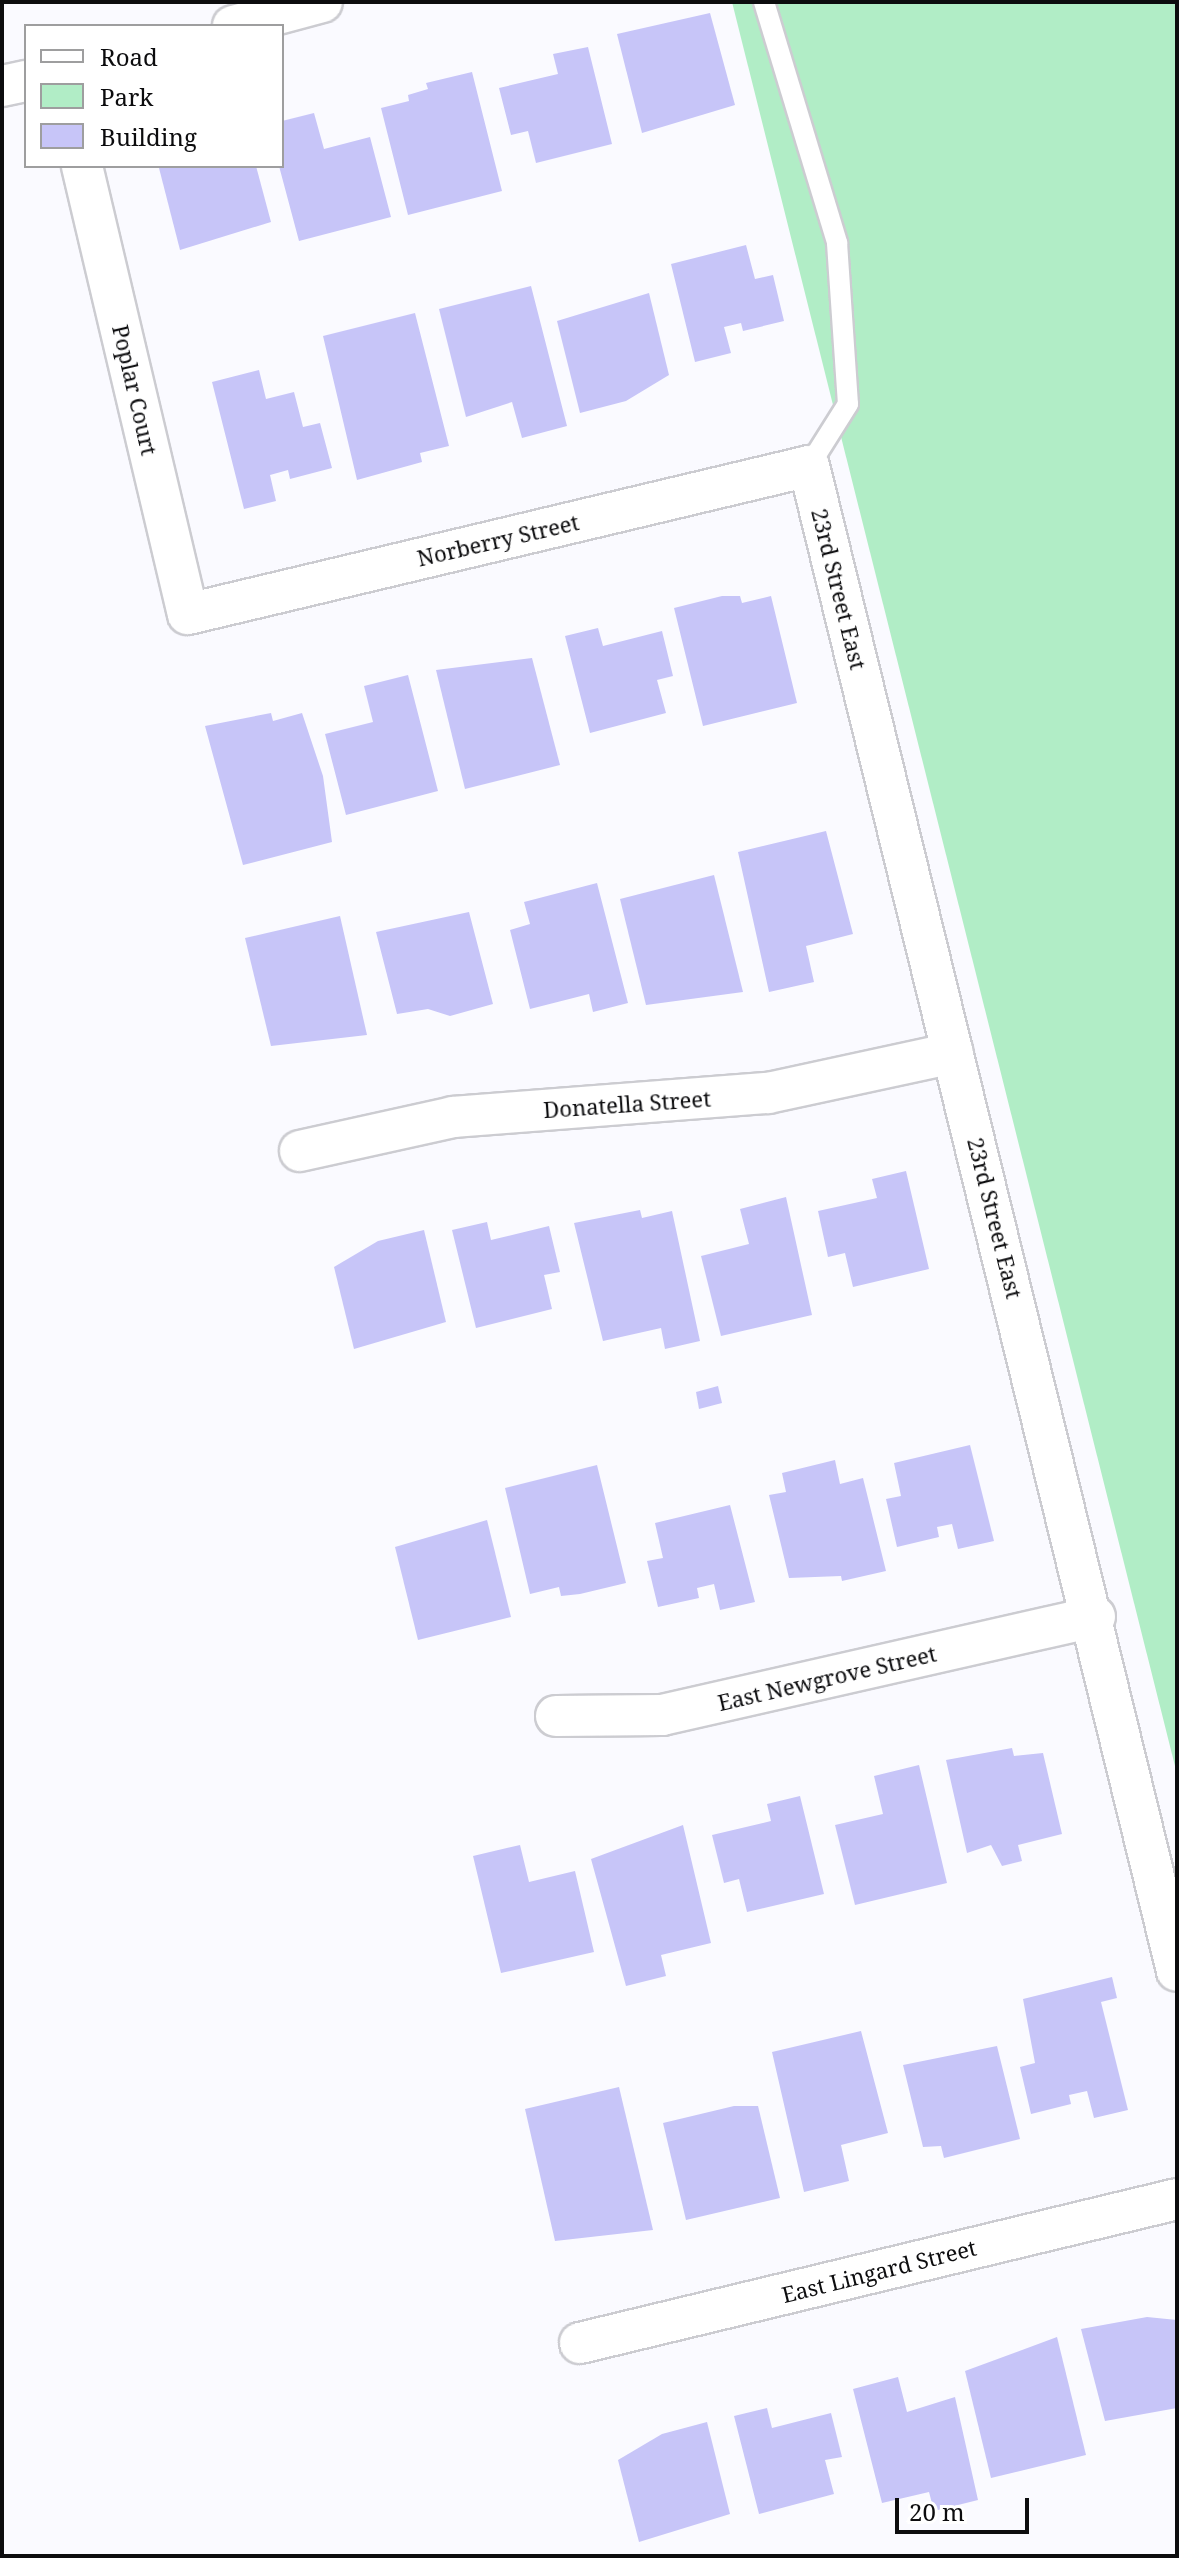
<!DOCTYPE html>
<style>
body{margin:0}
#map{position:relative;width:1179px;height:2558px;overflow:hidden;background:#fafaff;font-family:"Noto Serif",serif}
div>[style]{position:absolute}
[style*='--x']{left:calc(var(--x)*1px);top:calc(var(--y)*1px);width:calc(var(--w)*1px);rotate:calc(var(--a)*1deg)}
.green>*{inset:0;background:#b1edc6}
.building>*{inset:0;background:#c7c5f8}
.roads{filter:drop-shadow(2px 0 #ccccd1) drop-shadow(-2px 0 #ccccd1) drop-shadow(0 2px #ccccd1) drop-shadow(0 -2px #ccccd1)}
.lane>*{height:20px;margin:-10px;padding:0 10px;transform-origin:10px;border-radius:10px;background:#fff}
.street>*{height:40px;margin:-20px;padding:0 20px;transform-origin:20px;border-radius:20px;background:#fff}
span{translate:-50% -50%;white-space:nowrap;text-align:center;line-height:1.15;-webkit-text-stroke:7px #fff;paint-order:stroke}
.street-label{font-size:22px;color:#0c0c0e}
.frame{position:absolute;inset:0;border:4px solid #0c0c0e;pointer-events:none}
.legend{position:absolute;left:24px;top:24px;width:260px;height:144px;box-sizing:border-box;background:#fff;border:2px solid #9e9e9f;margin:0;padding:10px 14px;list-style:none;font-size:24px;color:#0c0c0e}
.legend li{display:flex;align-items:center;gap:16px;height:40px}
.legend b{width:40px;border:2px solid #9e9e9f}
.scale{position:absolute;left:895px;top:2498px;width:134px;height:36px;box-sizing:border-box;border:4px solid #0c0c0e;border-top:0;padding-left:10px;font-size:24px;line-height:28px;white-space:nowrap;color:#0c0c0e;-webkit-text-stroke:6px #fff;paint-order:stroke}
</style>
<div id="map">
<div class="green">
<div style="clip-path:polygon(732px 2px,1177px 2px,1177px 1774px,826px 377px)"></div>
</div>
<div class="building">
<div style="clip-path:polygon(710px 13px,735px 105px,642px 133px,617px 34px)"></div>
<div style="clip-path:polygon(588px 47px,612px 144px,536px 163px,528px 131px,511px 135px,499px 88px,558px 74px,553px 54px)"></div>
<div style="clip-path:polygon(472px 72px,502px 191px,408px 215px,381px 108px,409px 101px,408px 95px,428px 89px,426px 83px)"></div>
<div style="clip-path:polygon(314px 113px,324px 149px,370px 137px,391px 217px,299px 241px,279px 166px,282px 121px)"></div>
<div style="clip-path:polygon(165px 166px,256px 166px,271px 222px,180px 250px,159px 168px)"></div>
<div style="clip-path:polygon(746px 245px,755px 279px,773px 275px,784px 321px,743px 331px,741px 323px,724px 327px,731px 353px,695px 362px,671px 264px)"></div>
<div style="clip-path:polygon(531px 286px,567px 426px,522px 438px,512px 402px,466px 417px,439px 309px)"></div>
<div style="clip-path:polygon(649px 293px,669px 375px,626px 401px,580px 413px,557px 321px)"></div>
<div style="clip-path:polygon(415px 313px,449px 446px,420px 453px,422px 462px,357px 480px,323px 336px)"></div>
<div style="clip-path:polygon(259px 370px,266px 399px,294px 392px,303px 427px,320px 423px,332px 468px,290px 479px,288px 470px,270px 475px,276px 501px,244px 509px,212px 382px)"></div>
<div style="clip-path:polygon(722px 596px,740px 596px,742px 603px,771px 596px,797px 703px,703px 726px,674px 608px)"></div>
<div style="clip-path:polygon(598px 628px,603px 646px,662px 631px,673px 676px,657px 680px,666px 713px,590px 733px,565px 636px)"></div>
<div style="clip-path:polygon(532px 658px,560px 765px,465px 789px,436px 670px)"></div>
<div style="clip-path:polygon(408px 675px,438px 791px,346px 815px,325px 734px,373px 722px,364px 686px)"></div>
<div style="clip-path:polygon(271px 713px,273px 721px,302px 713px,323px 776px,332px 842px,243px 865px,205px 726px)"></div>
<div style="clip-path:polygon(826px 831px,853px 934px,806px 946px,814px 982px,769px 992px,738px 852px)"></div>
<div style="clip-path:polygon(714px 875px,743px 992px,646px 1005px,620px 899px)"></div>
<div style="clip-path:polygon(597px 883px,628px 1003px,593px 1012px,589px 994px,530px 1009px,510px 930px,530px 924px,524px 902px)"></div>
<div style="clip-path:polygon(469px 912px,493px 1004px,450px 1016px,428px 1009px,397px 1014px,376px 932px)"></div>
<div style="clip-path:polygon(340px 916px,367px 1035px,271px 1046px,245px 938px)"></div>
<div style="clip-path:polygon(906px 1171px,929px 1269px,853px 1287px,845px 1253px,828px 1257px,818px 1211px,877px 1198px,872px 1179px)"></div>
<div style="clip-path:polygon(786px 1197px,812px 1315px,721px 1336px,701px 1256px,749px 1244px,740px 1209px)"></div>
<div style="clip-path:polygon(640px 1210px,642px 1218px,672px 1211px,700px 1341px,665px 1349px,661px 1328px,603px 1341px,574px 1223px)"></div>
<div style="clip-path:polygon(487px 1222px,491px 1240px,549px 1226px,560px 1272px,544px 1275px,552px 1309px,476px 1328px,452px 1230px)"></div>
<div style="clip-path:polygon(424px 1230px,446px 1322px,354px 1349px,334px 1267px,378px 1241px)"></div>
<div style="clip-path:polygon(718px 1386px,722px 1403px,699px 1409px,696px 1392px)"></div>
<div style="clip-path:polygon(970px 1445px,994px 1541px,958px 1549px,952px 1524px,937px 1527px,939px 1537px,897px 1547px,886px 1499px,901px 1496px,894px 1463px)"></div>
<div style="clip-path:polygon(835px 1460px,840px 1484px,863px 1478px,886px 1571px,842px 1581px,841px 1576px,789px 1578px,769px 1495px,786px 1492px,782px 1473px)"></div>
<div style="clip-path:polygon(597px 1465px,626px 1583px,580px 1594px,561px 1596px,559px 1587px,530px 1594px,505px 1488px)"></div>
<div style="clip-path:polygon(730px 1505px,755px 1602px,720px 1610px,714px 1584px,697px 1588px,699px 1598px,658px 1607px,647px 1561px,663px 1558px,655px 1523px)"></div>
<div style="clip-path:polygon(487px 1520px,511px 1617px,418px 1640px,395px 1547px)"></div>
<div style="clip-path:polygon(1012px 1748px,1014px 1756px,1043px 1753px,1062px 1834px,1018px 1845px,1022px 1861px,1002px 1866px,991px 1845px,967px 1853px,946px 1760px)"></div>
<div style="clip-path:polygon(919px 1765px,947px 1883px,855px 1905px,835px 1825px,883px 1814px,874px 1776px)"></div>
<div style="clip-path:polygon(800px 1796px,824px 1894px,747px 1912px,739px 1879px,724px 1883px,712px 1835px,771px 1821px,767px 1804px)"></div>
<div style="clip-path:polygon(683px 1825px,711px 1943px,661px 1955px,666px 1976px,626px 1986px,591px 1859px)"></div>
<div style="clip-path:polygon(520px 1845px,529px 1882px,575px 1871px,594px 1952px,501px 1973px,473px 1856px)"></div>
<div style="clip-path:polygon(1112px 1977px,1117px 1998px,1101px 2002px,1128px 2110px,1094px 2118px,1087px 2091px,1069px 2095px,1071px 2104px,1031px 2114px,1020px 2067px,1035px 2063px,1023px 1999px)"></div>
<div style="clip-path:polygon(861px 2031px,888px 2133px,841px 2145px,849px 2181px,804px 2192px,772px 2052px)"></div>
<div style="clip-path:polygon(997px 2046px,1020px 2139px,944px 2158px,941px 2146px,923px 2147px,903px 2065px)"></div>
<div style="clip-path:polygon(619px 2087px,653px 2230px,555px 2241px,525px 2109px)"></div>
<div style="clip-path:polygon(734px 2106px,758px 2106px,780px 2198px,686px 2220px,663px 2123px)"></div>
<div style="clip-path:polygon(1147px 2317px,1177px 2320px,1177px 2408px,1105px 2421px,1081px 2329px)"></div>
<div style="clip-path:polygon(1057px 2337px,1086px 2455px,991px 2478px,965px 2371px)"></div>
<div style="clip-path:polygon(898px 2377px,907px 2412px,955px 2397px,978px 2500px,934px 2511px,929px 2492px,882px 2503px,853px 2389px)"></div>
<div style="clip-path:polygon(767px 2408px,772px 2428px,831px 2413px,842px 2457px,825px 2460px,834px 2494px,759px 2514px,734px 2416px)"></div>
<div style="clip-path:polygon(707px 2422px,730px 2514px,639px 2542px,618px 2460px,662px 2434px)"></div>
</div>
<div class="roads">
<div class="lane">
<div style="--x:764;--y:2;--w:252;--a:73.1"></div>
<div style="--x:837;--y:243;--w:161;--a:86.1"></div>
<div style="--x:848;--y:404;--w:73;--a:122.2"></div>
</div>
<div class="street">
<div style="--x:233;--y:26;--w:92;--a:-15.1"></div>
<div style="--x:2;--y:86;--w:25;--a:-12"></div>
<div style="--x:82;--y:166;--w:460;--a:76.7"></div>
<div style="--x:188;--y:614;--w:638;--a:-13.4"></div>
<div style="--x:809;--y:466;--w:1549;--a:76.26"></div>
<div style="--x:300;--y:1151;--w:157;--a:-12.5"></div>
<div style="--x:453;--y:1117;--w:316;--a:-4.4"></div>
<div style="--x:768;--y:1093;--w:189;--a:-12.2"></div>
<div style="--x:556;--y:1716;--w:106;--a:-0.5"></div>
<div style="--x:662;--y:1715;--w:444;--a:-12.8"></div>
<div style="--x:580;--y:2343;--w:614;--a:-13.56"></div>
</div>
</div>
<div class="street-label">
<span style="left:135px;top:390px;rotate:77deg">Poplar Court</span>
<span style="left:498px;top:540px;rotate:-13deg">Norberry Street</span>
<span style="left:839px;top:589px;rotate:76deg">23rd Street East</span>
<span style="left:627px;top:1104px;rotate:-4deg">Donatella Street</span>
<span style="left:995px;top:1218px;rotate:76deg">23rd Street East</span>
<span style="left:827px;top:1678px;rotate:-13deg">East Newgrove Street</span>
<span style="left:879px;top:2271px;rotate:-14deg">East Lingard Street</span>
</div>
<div class="frame"></div>
<ul class="legend">
<li><b style="height:10px;background:#fff"></b>Road</li>
<li><b style="height:22px;background:#b1edc6"></b>Park</li>
<li><b style="height:22px;background:#c7c5f8"></b>Building</li>
</ul>
<div class="scale">20 m</div>
</div>
